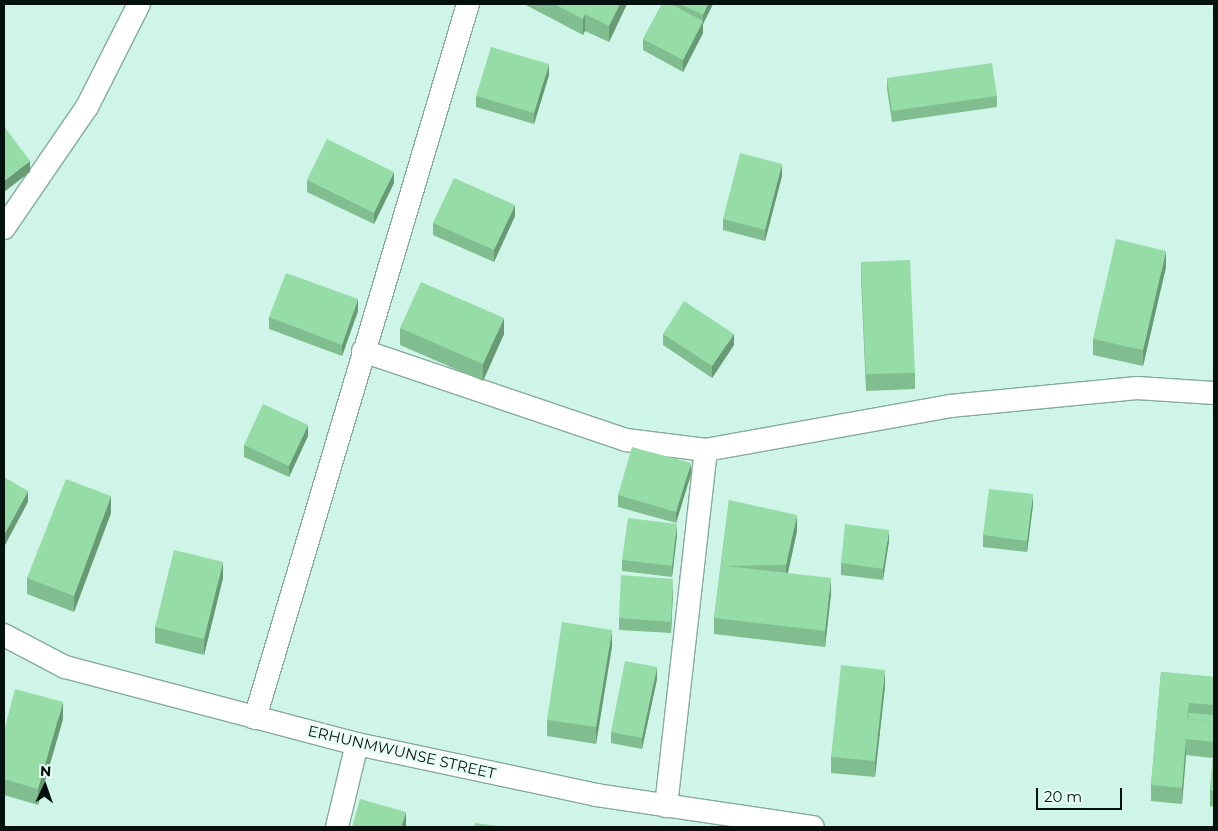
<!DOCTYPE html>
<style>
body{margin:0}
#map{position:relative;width:1218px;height:831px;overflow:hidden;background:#cff5e9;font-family:Montserrat,sans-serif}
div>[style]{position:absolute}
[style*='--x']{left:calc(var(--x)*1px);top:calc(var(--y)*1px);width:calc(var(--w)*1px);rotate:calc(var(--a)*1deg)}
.roads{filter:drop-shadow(1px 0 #86aaa0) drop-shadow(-1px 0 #86aaa0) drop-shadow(0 1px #86aaa0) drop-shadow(0 -1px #86aaa0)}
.street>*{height:22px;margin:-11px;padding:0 11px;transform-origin:11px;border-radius:11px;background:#fff}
.wall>*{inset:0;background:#80bd8f}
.shaded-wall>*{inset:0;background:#689a74}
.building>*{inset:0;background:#95dca6}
span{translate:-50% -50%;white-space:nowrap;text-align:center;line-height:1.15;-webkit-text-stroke:5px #e8fef7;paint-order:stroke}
.street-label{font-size:15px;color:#04110d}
.frame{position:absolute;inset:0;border:5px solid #04110d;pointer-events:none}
.north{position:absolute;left:20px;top:761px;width:50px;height:50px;-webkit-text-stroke:4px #e8fef7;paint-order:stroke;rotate:3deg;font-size:14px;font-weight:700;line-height:20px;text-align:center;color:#04110d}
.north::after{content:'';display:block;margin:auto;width:18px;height:22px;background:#04110d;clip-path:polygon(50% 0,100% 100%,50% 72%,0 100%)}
.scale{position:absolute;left:1036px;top:788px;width:86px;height:22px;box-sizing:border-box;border:2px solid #04110d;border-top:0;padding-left:6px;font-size:15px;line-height:18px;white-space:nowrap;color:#04110d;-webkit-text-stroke:4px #e8fef7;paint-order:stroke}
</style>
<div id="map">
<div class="roads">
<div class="street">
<div style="--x:4;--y:228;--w:147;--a:-55.6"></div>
<div style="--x:87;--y:107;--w:115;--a:-63.2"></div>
<div style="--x:363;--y:351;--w:278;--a:18.7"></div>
<div style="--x:626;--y:440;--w:81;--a:7.1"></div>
<div style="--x:706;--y:450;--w:248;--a:-10.2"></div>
<div style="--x:950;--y:406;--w:188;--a:-5.5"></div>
<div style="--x:1137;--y:388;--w:77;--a:3.7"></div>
<div style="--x:4;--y:635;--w:69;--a:27.7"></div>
<div style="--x:65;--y:667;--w:302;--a:14.8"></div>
<div style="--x:357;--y:744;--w:244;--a:12"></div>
<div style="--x:596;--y:795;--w:219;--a:8.4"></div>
<div style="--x:255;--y:718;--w:745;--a:-73.39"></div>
<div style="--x:666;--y:806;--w:358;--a:-83.6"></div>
<div style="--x:337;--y:827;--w:85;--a:-76.5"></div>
</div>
</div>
<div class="wall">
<div style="clip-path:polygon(524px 4px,627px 4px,609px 42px,585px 31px,583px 35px)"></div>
<div style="clip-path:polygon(662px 4px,713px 4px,703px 24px,703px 33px,683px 72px,643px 50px,643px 39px)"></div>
<div style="clip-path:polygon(549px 75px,534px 124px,476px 107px,476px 96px)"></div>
<div style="clip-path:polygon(887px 78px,997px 96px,997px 107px,892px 122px,887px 89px)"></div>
<div style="clip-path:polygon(782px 176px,765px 241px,723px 230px,723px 219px)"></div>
<div style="clip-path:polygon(307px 180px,394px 183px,374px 224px,307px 192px)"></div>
<div style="clip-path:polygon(515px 216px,494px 262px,433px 235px,433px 223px)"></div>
<div style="clip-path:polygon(861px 262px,915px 373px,915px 389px,866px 391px,861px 278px)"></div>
<div style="clip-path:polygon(1166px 267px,1143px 366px,1093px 355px,1093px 339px)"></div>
<div style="clip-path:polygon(358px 311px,342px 356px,269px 329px,269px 317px)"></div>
<div style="clip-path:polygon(400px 328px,504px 334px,483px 381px,400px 345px)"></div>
<div style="clip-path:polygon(663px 334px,734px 345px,712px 378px,663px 345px)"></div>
<div style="clip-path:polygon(308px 436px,289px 477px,244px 457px,244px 445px)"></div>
<div style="clip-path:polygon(691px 474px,676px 523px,618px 507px,618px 495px)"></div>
<div style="clip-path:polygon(729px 500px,797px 531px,788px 573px,831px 594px,825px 647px,714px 634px,714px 618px)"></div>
<div style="clip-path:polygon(1033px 505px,1027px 552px,983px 547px,983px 535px)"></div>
<div style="clip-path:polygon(111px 513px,74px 612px,27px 594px,27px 578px)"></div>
<div style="clip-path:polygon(677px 535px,672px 577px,622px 571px,622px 560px)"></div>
<div style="clip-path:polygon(889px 541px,883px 580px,841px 575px,841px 563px)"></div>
<div style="clip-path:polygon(223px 578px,204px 655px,155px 643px,155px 627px)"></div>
<div style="clip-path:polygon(673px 590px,671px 633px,619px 630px,619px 618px)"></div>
<div style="clip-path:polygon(612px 646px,596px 744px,547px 736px,547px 720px)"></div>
<div style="clip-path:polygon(1161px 672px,1214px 677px,1214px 807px,1210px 806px,1210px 790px,1213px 758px,1186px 755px,1182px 804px,1151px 801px,1151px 785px)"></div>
<div style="clip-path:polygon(657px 679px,642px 749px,611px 743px,611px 732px)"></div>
<div style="clip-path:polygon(885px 686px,875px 777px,831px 773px,831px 757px)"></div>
<div style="clip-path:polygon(63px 719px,38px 805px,4px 795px,4px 731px)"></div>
</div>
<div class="shaded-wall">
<div style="clip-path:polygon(620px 4px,627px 4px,609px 42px,609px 26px)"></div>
<div style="clip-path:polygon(708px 4px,713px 4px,703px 24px,703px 33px,683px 72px,683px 60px,703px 22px,703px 15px)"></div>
<div style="clip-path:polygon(585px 14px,585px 31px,583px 35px,583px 19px)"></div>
<div style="clip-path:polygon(549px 64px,549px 75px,534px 124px,534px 113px)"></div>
<div style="clip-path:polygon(30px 161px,30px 172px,4px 192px,4px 181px)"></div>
<div style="clip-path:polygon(782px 164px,782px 176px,765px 241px,765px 230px)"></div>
<div style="clip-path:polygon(394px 172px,394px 183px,374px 224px,374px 213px)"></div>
<div style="clip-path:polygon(515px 205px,515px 216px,494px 262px,494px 250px)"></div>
<div style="clip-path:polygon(1166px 251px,1166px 267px,1143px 366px,1143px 350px)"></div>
<div style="clip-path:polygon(358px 299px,358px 311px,342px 356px,342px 345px)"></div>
<div style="clip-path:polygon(504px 318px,504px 334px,483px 381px,483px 364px)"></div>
<div style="clip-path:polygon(734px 334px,734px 345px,712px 378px,712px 366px)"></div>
<div style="clip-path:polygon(308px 425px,308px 436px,289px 477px,289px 466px)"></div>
<div style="clip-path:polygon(691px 463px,691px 474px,676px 523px,676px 512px)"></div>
<div style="clip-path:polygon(28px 491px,28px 502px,4px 547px,4px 535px)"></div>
<div style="clip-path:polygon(1033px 494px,1033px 505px,1027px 552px,1027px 541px)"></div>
<div style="clip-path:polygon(111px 496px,111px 513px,74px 612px,74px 596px)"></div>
<div style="clip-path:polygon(797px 515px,797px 531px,786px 581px,786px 565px)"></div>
<div style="clip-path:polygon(677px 524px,677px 535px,672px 577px,672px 566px)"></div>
<div style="clip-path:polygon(889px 530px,889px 541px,883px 580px,883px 569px)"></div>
<div style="clip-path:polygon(223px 562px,223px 578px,204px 655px,204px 639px)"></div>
<div style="clip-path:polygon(831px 578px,831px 594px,825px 647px,825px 631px)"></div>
<div style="clip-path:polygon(673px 579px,673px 590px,671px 633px,671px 622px)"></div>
<div style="clip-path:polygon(612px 630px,612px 646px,596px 744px,596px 727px)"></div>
<div style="clip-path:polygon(657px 667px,657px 679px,642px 749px,642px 738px)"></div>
<div style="clip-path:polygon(885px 670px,885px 686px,875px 777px,875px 761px)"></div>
<div style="clip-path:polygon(63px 702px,63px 719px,38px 805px,38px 789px)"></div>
<div style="clip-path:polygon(1186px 739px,1186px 755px,1182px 804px,1182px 788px)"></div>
<div style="clip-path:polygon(406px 812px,406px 827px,401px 827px)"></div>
</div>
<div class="building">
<div style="clip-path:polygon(554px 4px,620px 4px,609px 26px,585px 14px,583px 19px)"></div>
<div style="clip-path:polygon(662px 4px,671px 4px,703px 21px,683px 60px,643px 39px)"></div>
<div style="clip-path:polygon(680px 4px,708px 4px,703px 15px)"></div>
<div style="clip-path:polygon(491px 47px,549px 64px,534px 113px,476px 96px)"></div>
<div style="clip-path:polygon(992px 63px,997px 96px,892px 111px,887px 78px)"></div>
<div style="clip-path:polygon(4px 126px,30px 161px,4px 181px)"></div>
<div style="clip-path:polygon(327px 139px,394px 172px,374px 213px,307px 180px)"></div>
<div style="clip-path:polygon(740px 153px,782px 164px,765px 230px,723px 219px)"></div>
<div style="clip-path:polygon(454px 178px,515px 205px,494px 250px,433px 223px)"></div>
<div style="clip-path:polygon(1116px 239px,1166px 251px,1143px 350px,1093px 339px)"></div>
<div style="clip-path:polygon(910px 260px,915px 373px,866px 374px,861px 262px)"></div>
<div style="clip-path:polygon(286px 273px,358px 299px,342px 345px,269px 317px)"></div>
<div style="clip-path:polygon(421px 282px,504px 318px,483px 364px,400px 328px)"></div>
<div style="clip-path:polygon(684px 301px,734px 334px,712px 366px,663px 334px)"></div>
<div style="clip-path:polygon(263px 404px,308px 425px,289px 466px,244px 445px)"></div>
<div style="clip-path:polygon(632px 447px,691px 463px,676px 512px,618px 495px)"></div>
<div style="clip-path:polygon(4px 477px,28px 491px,4px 535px)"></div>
<div style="clip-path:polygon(66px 479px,111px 496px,74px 596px,27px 578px)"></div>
<div style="clip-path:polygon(989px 489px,1033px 494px,1027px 541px,983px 535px)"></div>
<div style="clip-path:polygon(729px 500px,797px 515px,786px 565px,726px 566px,831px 578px,825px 631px,714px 618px)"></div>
<div style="clip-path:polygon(628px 518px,677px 524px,672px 566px,622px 560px)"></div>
<div style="clip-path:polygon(845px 524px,889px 530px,883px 569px,841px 563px)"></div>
<div style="clip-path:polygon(174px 550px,223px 562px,204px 639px,155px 627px)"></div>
<div style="clip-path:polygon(621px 575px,673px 579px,671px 622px,619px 618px)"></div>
<div style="clip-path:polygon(562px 622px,612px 630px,596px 727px,547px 720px)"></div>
<div style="clip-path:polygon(625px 661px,657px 667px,642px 738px,611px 732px)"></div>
<div style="clip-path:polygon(841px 665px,885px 670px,875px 761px,831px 757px)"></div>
<div style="clip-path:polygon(1161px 672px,1214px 677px,1214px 705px,1189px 703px,1187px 719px,1214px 721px,1214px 791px,1210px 790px,1214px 742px,1186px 739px,1182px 788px,1151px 785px)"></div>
<div style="clip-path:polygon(15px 689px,63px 702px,38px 789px,4px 779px,4px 731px)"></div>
<div style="clip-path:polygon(1189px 713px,1214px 715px,1214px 721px,1188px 719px)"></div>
<div style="clip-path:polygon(360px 799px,406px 812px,401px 827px,352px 827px)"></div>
<div style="clip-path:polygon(475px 823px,507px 827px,474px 827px)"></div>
</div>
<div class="street-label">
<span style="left:402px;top:752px;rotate:13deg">ERHUNMWUNSE STREET</span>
</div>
<div class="frame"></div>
<div class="north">N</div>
<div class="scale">20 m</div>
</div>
